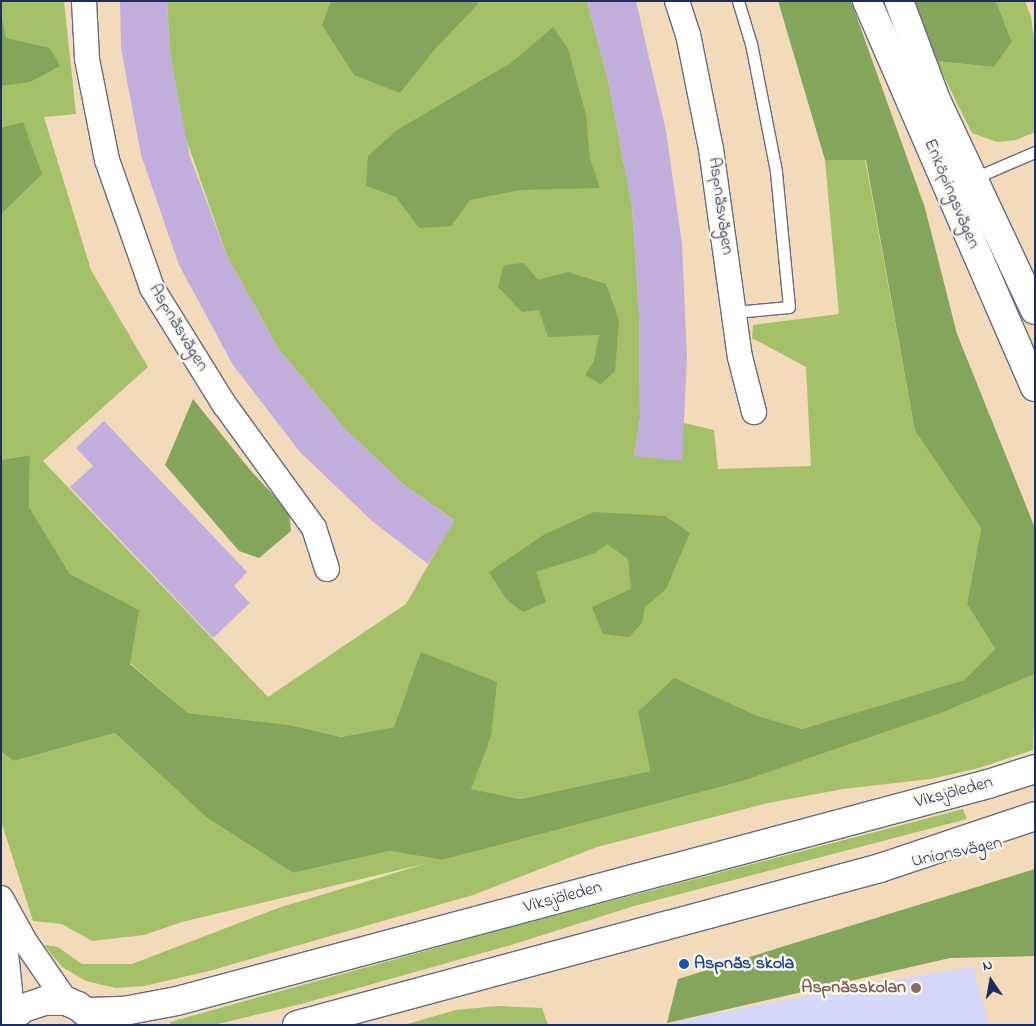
<!DOCTYPE html>
<meta charset="utf-8">
<style>
body{margin:0}
#map{position:relative;width:1036px;height:1026px;overflow:hidden;background:#f2daba;font-family:"Indie Flower",sans-serif}
div>[style]{position:absolute}
[style*='--x']{left:calc(var(--x)*1px);top:calc(var(--y)*1px);width:calc(var(--w)*1px);rotate:calc(var(--a)*1deg)}
.built>*{inset:0;background:#d5d8f9}
.green>*{inset:0;background:#a4c068}
.forest>*{inset:0;background:#83a65c}
.building>*{inset:0;background:#c1aedd}
.roads{filter:drop-shadow(1px 0 #666b7e) drop-shadow(-1px 0 #666b7e) drop-shadow(0 1px #666b7e) drop-shadow(0 -1px #666b7e)}
.lane>*{height:11px;margin:-5.5px;padding:0 5.5px;transform-origin:5.5px;border-radius:5.5px;background:#fff}
.street>*{height:24px;margin:-12px;padding:0 12px;transform-origin:12px;border-radius:12px;background:#fff}
.secondary>*{height:28px;margin:-14px;padding:0 14px;transform-origin:14px;border-radius:14px;background:#fff}
.dots>*{width:14px;height:14px;translate:-50% -50%;box-sizing:border-box;border:2px solid #fbf7ec;border-radius:50%}
span{translate:-50% -50%;white-space:nowrap;text-align:center;line-height:1.15;-webkit-text-stroke:5px #fbf7ec;paint-order:stroke}
.street-label{font-size:18px;color:#1b2f5e}
.transit-label{font-size:18px;color:#164399;font-weight:700}
.left{translate:0 -50%;text-align:left}
.education-label{font-size:18px;color:#785e54;font-weight:700}
.right{translate:-100% -50%;text-align:right}
.frame{position:absolute;inset:0;border:2px solid #1b2f5e;pointer-events:none}
.north{position:absolute;left:966px;top:956px;width:50px;height:50px;-webkit-text-stroke:4px #fbf7ec;paint-order:stroke;rotate:348deg;font-size:14px;font-weight:700;line-height:20px;text-align:center;color:#1b2f5e}
.north::after{content:'';display:block;margin:auto;width:18px;height:22px;background:#1b2f5e;clip-path:polygon(50% 0,100% 100%,50% 72%,0 100%)}
</style>
<div id="map">
<div class="built">
<div style="clip-path:polygon(973px 966px,989px 1025px,667px 1025px,732px 1010px)"></div>
</div>
<div class="green">
<div style="clip-path:polygon(1px 1px,64px 1px,76px 114px,44px 117px,91px 270px,148px 367px,43px 461px,268px 697px,406px 604px,454px 520px,403px 484px,344px 428px,278px 348px,227px 256px,184px 133px,170px 54px,167px 1px,587px 1px,608px 80px,632px 207px,639px 312px,640px 418px,634px 456px,684px 423px,714px 430px,718px 469px,811px 466px,806px 367px,752px 338px,753px 325px,839px 314px,825px 160px,865px 159px,915px 431px,981px 528px,967px 604px,995px 649px,964px 680px,802px 729px,755px 715px,638px 712px,650px 771px,520px 799px,470px 789px,491px 737px,422px 652px,395px 727px,341px 737px,290px 725px,188px 713px,130px 663px,138px 610px,70px 574px,29px 507px,30px 455px,1px 460px)"></div>
<div style="clip-path:polygon(996px 1px,1025px 1px,1031px 17px,1035px 46px,1035px 132px,1016px 140px,997px 142px,972px 133px,936px 61px,994px 67px,1012px 42px)"></div>
<div style="clip-path:polygon(1035px 674px,1033px 750px,979px 768px,930px 779px,843px 789px,768px 803px,597px 847px,473px 895px,209px 971px,144px 986px,116px 988px,86px 981px,62px 967px,44px 945px,58px 947px,82px 964px,132px 964px,281px 907px,428px 863px,182px 922px,144px 935px,92px 941px,62px 924px,33px 921px,1px 821px,1px 752px,14px 761px,115px 733px,207px 818px,293px 873px,390px 851px,442px 860px,743px 781px,941px 713px)"></div>
<div style="clip-path:polygon(963px 809px,967px 819px,634px 906px,511px 945px,301px 1004px,214px 1025px,171px 1025px,170px 1022px,497px 931px)"></div>
<div style="clip-path:polygon(498px 1006px,542px 1008px,548px 1025px,404px 1025px,456px 1010px)"></div>
</div>
<div class="forest">
<div style="clip-path:polygon(331px 1px,476px 1px,478px 4px,435px 49px,400px 93px,354px 75px,322px 25px)"></div>
<div style="clip-path:polygon(778px 1px,851px 1px,925px 208px,957px 334px,1035px 528px,1035px 674px,941px 713px,743px 781px,442px 860px,390px 851px,293px 873px,207px 818px,115px 733px,14px 761px,1px 752px,1px 460px,30px 455px,29px 507px,70px 574px,139px 610px,130px 664px,188px 713px,290px 725px,341px 737px,394px 727px,421px 652px,497px 682px,491px 737px,471px 789px,520px 799px,650px 771px,638px 712px,674px 678px,755px 715px,802px 729px,964px 680px,995px 649px,967px 604px,981px 528px,915px 431px,866px 160px,825px 160px)"></div>
<div style="clip-path:polygon(913px 1px,996px 1px,1012px 42px,994px 67px,936px 61px)"></div>
<div style="clip-path:polygon(1px 15px,6px 38px,50px 48px,60px 66px,30px 82px,1px 86px)"></div>
<div style="clip-path:polygon(553px 27px,568px 49px,586px 115px,590px 159px,600px 188px,520px 190px,470px 200px,451px 226px,419px 228px,396px 197px,366px 186px,368px 156px,397px 130px,511px 63px)"></div>
<div style="clip-path:polygon(23px 122px,42px 174px,1px 214px,1px 128px)"></div>
<div style="clip-path:polygon(524px 263px,538px 280px,568px 272px,606px 284px,619px 320px,615px 371px,601px 384px,585px 375px,594px 361px,599px 335px,548px 337px,539px 310px,522px 312px,498px 287px,504px 265px)"></div>
<div style="clip-path:polygon(193px 399px,251px 471px,289px 512px,291px 531px,259px 558px,239px 551px,165px 465px)"></div>
<div style="clip-path:polygon(594px 512px,665px 516px,690px 533px,666px 589px,645px 607px,642px 623px,629px 637px,603px 634px,592px 607px,631px 589px,628px 559px,607px 544px,595px 553px,536px 572px,546px 602px,523px 612px,506px 599px,489px 572px,545px 534px)"></div>
<div style="clip-path:polygon(1035px 869px,1035px 956px,950px 958px,667px 1023px,678px 979px)"></div>
</div>
<div class="building">
<div style="clip-path:polygon(120px 1px,167px 1px,170px 54px,190px 157px,227px 256px,278px 348px,344px 428px,403px 484px,455px 521px,428px 564px,372px 521px,300px 452px,233px 365px,179px 265px,141px 155px,121px 48px)"></div>
<div style="clip-path:polygon(587px 1px,636px 1px,666px 131px,682px 244px,687px 358px,682px 461px,634px 456px,640px 418px,639px 312px,632px 207px,608px 80px)"></div>
<div style="clip-path:polygon(104px 421px,247px 572px,234px 586px,250px 603px,213px 638px,70px 487px,93px 466px,76px 448px)"></div>
</div>
<div class="roads">
<div class="lane">
<div style="--x:972;--y:179;--w:69;--a:-23.2"></div>
<div style="--x:735;--y:312;--w:54;--a:-5.3"></div>
<div style="--x:789;--y:307;--w:137;--a:-95.5"></div>
<div style="--x:776;--y:171;--w:129;--a:-101.1"></div>
<div style="--x:751;--y:44;--w:45;--a:-106.8"></div>
</div>
<div class="street">
<div style="--x:84;--y:1;--w:58;--a:87"></div>
<div style="--x:87;--y:59;--w:103;--a:78.8"></div>
<div style="--x:107;--y:160;--w:136;--a:70.6"></div>
<div style="--x:152;--y:288;--w:137;--a:58.2"></div>
<div style="--x:224;--y:404;--w:153;--a:54"></div>
<div style="--x:314;--y:528;--w:43;--a:72.4"></div>
<div style="--x:677;--y:1;--w:35;--a:72"></div>
<div style="--x:688;--y:34;--w:117;--a:78.7"></div>
<div style="--x:711;--y:149;--w:210;--a:82.1"></div>
<div style="--x:740;--y:357;--w:57;--a:75.7"></div>
<div style="--x:1;--y:898;--w:48;--a:61.3"></div>
<div style="--x:24;--y:940;--w:74;--a:55.5"></div>
<div style="--x:1;--y:905;--w:86;--a:84"></div>
<div style="--x:10;--y:991;--w:31;--a:99"></div>
</div>
<div class="secondary">
<div style="--x:867;--y:1;--w:421;--a:66.5"></div>
<div style="--x:899;--y:1;--w:106;--a:69.5"></div>
<div style="--x:936;--y:100;--w:232;--a:64.8"></div>
<div style="--x:89;--y:1012;--w:35;--a:-2"></div>
<div style="--x:124;--y:1011;--w:54;--a:-10.7"></div>
<div style="--x:177;--y:1001;--w:840;--a:-14.98"></div>
<div style="--x:988;--y:784;--w:49;--a:-17.7"></div>
<div style="--x:3;--y:1025;--w:26;--a:-40"></div>
<div style="--x:23;--y:1008;--w:22;--a:-18"></div>
<div style="--x:44;--y:1001;--w:22;--a:0"></div>
<div style="--x:66;--y:1001;--w:13;--a:23"></div>
<div style="--x:78;--y:1006;--w:30;--a:40"></div>
<div style="--x:297;--y:1025;--w:604;--a:-15.07"></div>
<div style="--x:880;--y:868;--w:163;--a:-18.5"></div>
</div>
</div>
<div class="dots">
<div style="left:684px;top:964px;background:#1a4fb4"></div>
<div style="left:916px;top:988px;background:#8d6e63"></div>
</div>
<div class="street-label">
<span style="left:951px;top:194px;rotate:67deg">Enköpingsvägen</span>
<span style="left:720px;top:206px;rotate:82deg">Aspnäsvägen</span>
<span style="left:178px;top:328px;rotate:59deg">Aspnäsvägen</span>
<span style="left:954px;top:793px;rotate:-15deg">Viksjöleden</span>
<span style="left:957px;top:853px;rotate:-12deg">Unionsvägen</span>
<span style="left:563px;top:898px;rotate:-15deg">Viksjöleden</span>
</div>
<div class="transit-label">
<span class="left" style="left:694px;top:964px">Aspnäs skola</span>
</div>
<div class="education-label">
<span class="right" style="left:906px;top:988px">Aspnässkolan</span>
</div>
<div class="frame"></div>
<div class="north">N</div>
</div>
